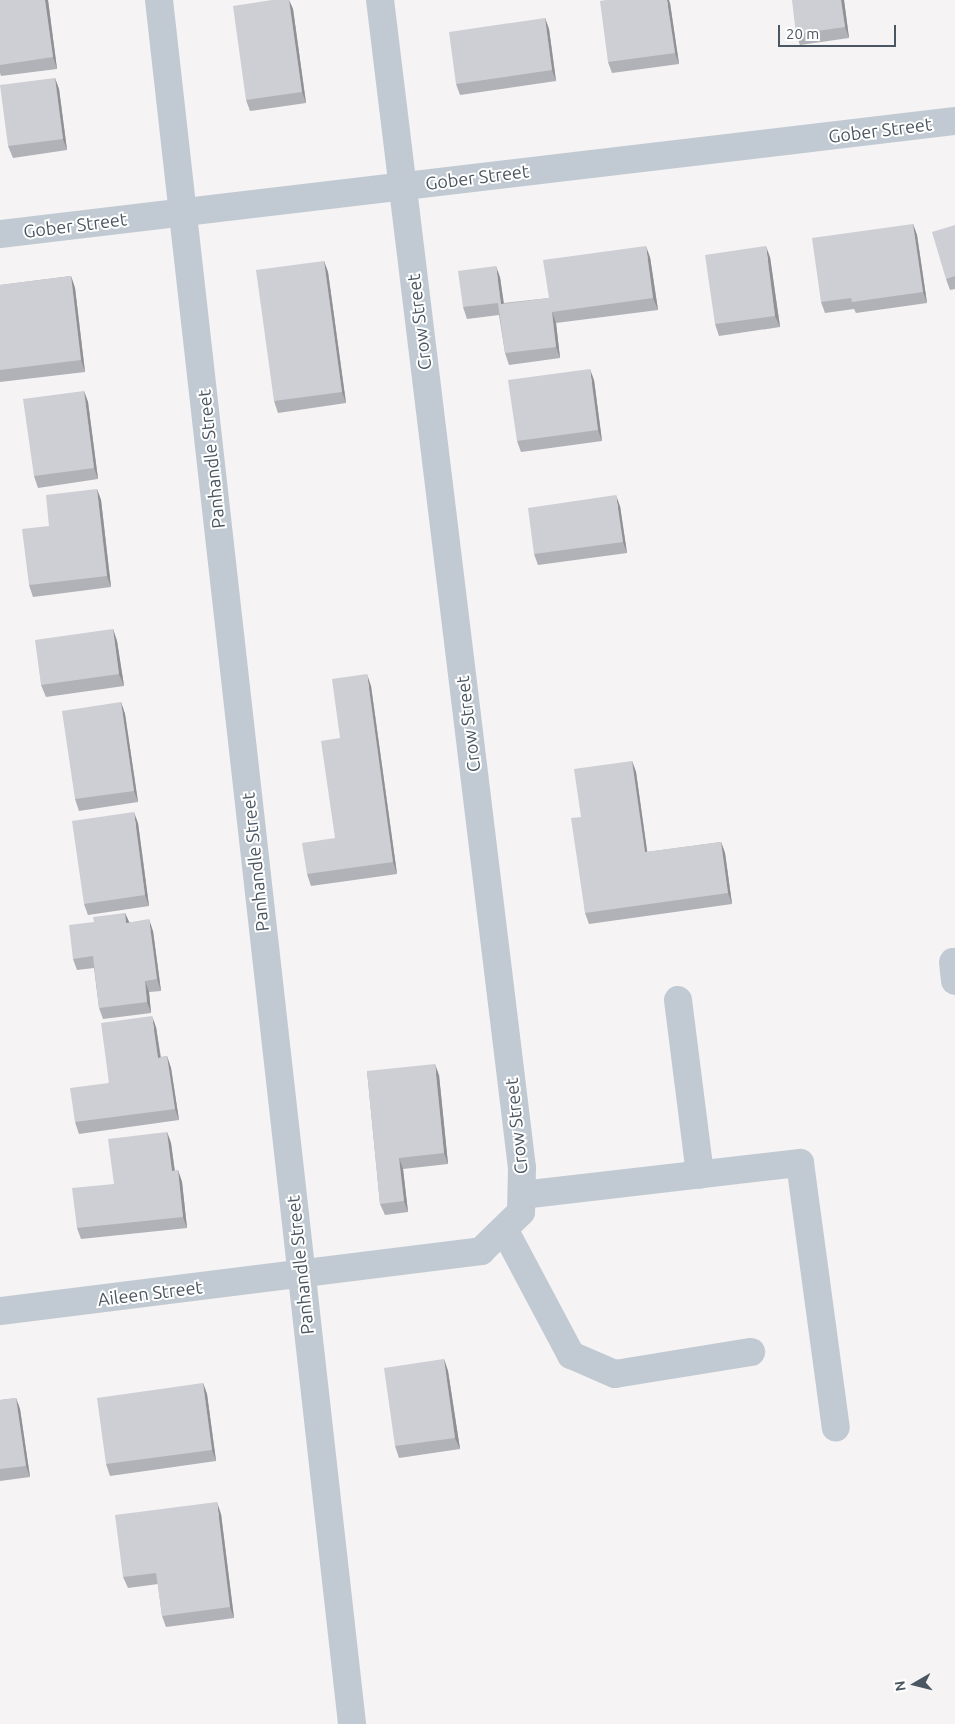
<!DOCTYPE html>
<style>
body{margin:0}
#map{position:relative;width:955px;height:1724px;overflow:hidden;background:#f5f3f3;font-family:Ubuntu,sans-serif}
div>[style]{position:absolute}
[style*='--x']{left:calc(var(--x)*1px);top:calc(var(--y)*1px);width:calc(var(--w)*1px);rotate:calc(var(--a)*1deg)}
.minor>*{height:28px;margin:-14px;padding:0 14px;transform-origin:14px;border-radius:14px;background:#c1cad2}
.wall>*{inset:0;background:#b0b2b7}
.shaded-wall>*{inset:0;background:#909195}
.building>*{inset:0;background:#cdcfd5}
span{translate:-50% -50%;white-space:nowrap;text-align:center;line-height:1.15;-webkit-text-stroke:4px #fff;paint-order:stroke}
.street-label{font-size:18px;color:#4a5661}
.north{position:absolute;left:890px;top:1659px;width:50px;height:50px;-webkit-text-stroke:4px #fff;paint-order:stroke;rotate:262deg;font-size:14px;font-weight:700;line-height:20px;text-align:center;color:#4a5661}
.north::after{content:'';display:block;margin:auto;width:18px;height:22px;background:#4a5661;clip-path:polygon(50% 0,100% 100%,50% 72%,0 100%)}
.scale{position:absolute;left:778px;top:25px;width:118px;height:22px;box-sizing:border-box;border:2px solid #4a5661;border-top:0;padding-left:6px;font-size:15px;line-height:18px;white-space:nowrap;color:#4a5661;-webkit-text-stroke:4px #fff;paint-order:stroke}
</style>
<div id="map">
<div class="minor">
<div style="--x:159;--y:0;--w:1735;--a:83.61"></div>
<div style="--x:0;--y:234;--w:962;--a:-6.75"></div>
<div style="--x:953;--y:962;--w:19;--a:84"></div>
<div style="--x:678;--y:1000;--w:176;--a:82.8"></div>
<div style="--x:522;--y:1195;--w:280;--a:-6.6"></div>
<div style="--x:800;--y:1163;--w:267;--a:82.3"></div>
<div style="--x:504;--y:1229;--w:143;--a:62"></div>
<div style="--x:571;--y:1355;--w:48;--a:23.4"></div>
<div style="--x:615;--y:1374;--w:138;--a:-9.2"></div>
<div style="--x:0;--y:1311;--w:485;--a:-7.1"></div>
<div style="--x:481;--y:1251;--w:56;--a:-44.3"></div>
<div style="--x:521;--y:1212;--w:44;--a:-88.7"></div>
<div style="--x:522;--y:1168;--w:1177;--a:-96.93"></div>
</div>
<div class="wall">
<div style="clip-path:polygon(0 0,48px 0,57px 69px,1px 76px,0 73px)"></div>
<div style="clip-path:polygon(272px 0,289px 0,293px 9px,306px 103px,250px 111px,246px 100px)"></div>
<div style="clip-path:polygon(844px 0,849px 38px,800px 45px,796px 34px)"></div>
<div style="clip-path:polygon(670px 3px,679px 64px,612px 73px,608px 62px)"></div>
<div style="clip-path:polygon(545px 18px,549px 29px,556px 81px,460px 95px,456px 84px)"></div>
<div style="clip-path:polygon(55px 78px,59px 89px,67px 150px,13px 158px,8px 146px)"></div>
<div style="clip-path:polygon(913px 224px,917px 235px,927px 303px,856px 313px,854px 309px,825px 313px,821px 302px)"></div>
<div style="clip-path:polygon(955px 225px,955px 289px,950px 290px,946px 279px)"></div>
<div style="clip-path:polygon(650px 257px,658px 310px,556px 323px,560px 358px,509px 365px,505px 353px,499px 315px,467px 319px,463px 307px,500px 277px,504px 303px,549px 298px)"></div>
<div style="clip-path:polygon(770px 257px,780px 327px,719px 336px,715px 324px)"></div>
<div style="clip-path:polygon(324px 261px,328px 272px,346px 403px,278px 413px,274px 401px)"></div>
<div style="clip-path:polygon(71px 276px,75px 288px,85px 372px,0 382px,0 285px)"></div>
<div style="clip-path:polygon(594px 380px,602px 441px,521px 452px,517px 441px)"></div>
<div style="clip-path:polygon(84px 391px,88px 402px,98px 479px,38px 488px,34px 476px)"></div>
<div style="clip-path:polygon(97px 489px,101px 500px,111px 587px,33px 597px,29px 585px,49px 526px)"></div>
<div style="clip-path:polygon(620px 506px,627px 553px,538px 565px,534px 554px)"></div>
<div style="clip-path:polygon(113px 629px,117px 641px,124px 686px,46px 697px,41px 685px)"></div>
<div style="clip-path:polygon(371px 686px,397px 874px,311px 886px,307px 874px,335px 838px,340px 738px)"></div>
<div style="clip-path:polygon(121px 702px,125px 714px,138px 802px,79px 811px,75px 799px)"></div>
<div style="clip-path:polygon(632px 761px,636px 772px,647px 852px,721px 842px,725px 853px,732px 904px,589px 924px,585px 913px,581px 817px)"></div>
<div style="clip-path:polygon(138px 823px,149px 906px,88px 915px,84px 904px)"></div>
<div style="clip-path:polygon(125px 913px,129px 922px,153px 931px,161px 991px,149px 992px,151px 1013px,103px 1019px,99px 1008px,94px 968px,77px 970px,73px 959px,94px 922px)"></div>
<div style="clip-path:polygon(156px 1027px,161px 1057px,167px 1056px,171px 1068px,179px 1120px,79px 1134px,75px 1122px)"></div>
<div style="clip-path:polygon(367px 1071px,439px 1075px,448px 1164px,403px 1169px,408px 1212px,385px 1215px,380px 1204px)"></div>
<div style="clip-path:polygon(167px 1132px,171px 1143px,175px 1171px,178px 1170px,182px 1182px,187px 1228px,81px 1239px,77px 1228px,114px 1184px)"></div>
<div style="clip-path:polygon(444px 1359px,448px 1371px,460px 1449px,399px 1458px,395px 1446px)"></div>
<div style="clip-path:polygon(203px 1383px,207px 1394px,216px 1461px,110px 1476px,106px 1464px)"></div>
<div style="clip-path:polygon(16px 1398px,20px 1409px,30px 1477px,0 1481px,0 1400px)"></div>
<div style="clip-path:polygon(221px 1514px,234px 1618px,166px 1627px,162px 1616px,158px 1584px,128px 1588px,123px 1577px)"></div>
</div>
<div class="shaded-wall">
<div style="clip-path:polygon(45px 0,48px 0,57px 69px,53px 57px)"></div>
<div style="clip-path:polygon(289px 0,293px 9px,306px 103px,302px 92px)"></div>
<div style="clip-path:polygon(667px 0,669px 0,670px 3px,679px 64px,675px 53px)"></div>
<div style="clip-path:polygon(841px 0,844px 0,849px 38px,845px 27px)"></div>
<div style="clip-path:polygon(545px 18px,549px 29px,556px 81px,552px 70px)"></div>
<div style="clip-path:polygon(55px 78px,59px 89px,67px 150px,63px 139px)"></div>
<div style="clip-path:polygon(913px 224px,917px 235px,927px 303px,923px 292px)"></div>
<div style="clip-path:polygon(646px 246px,650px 257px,658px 310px,653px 298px)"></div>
<div style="clip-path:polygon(766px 246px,770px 257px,780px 327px,775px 316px)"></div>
<div style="clip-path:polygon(324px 261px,328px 272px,346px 403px,342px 392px)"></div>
<div style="clip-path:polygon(496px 266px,500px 277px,505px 315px,501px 304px)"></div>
<div style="clip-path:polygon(71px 276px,75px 288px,85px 372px,81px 360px)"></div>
<div style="clip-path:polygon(552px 312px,556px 323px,560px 358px,556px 347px)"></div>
<div style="clip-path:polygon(590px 369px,594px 380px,602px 441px,598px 430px)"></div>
<div style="clip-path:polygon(84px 391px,88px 402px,98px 479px,94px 468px)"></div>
<div style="clip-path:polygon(97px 489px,101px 500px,111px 587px,107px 576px)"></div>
<div style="clip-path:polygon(616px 495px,620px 506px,627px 553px,623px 542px)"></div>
<div style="clip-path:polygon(113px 629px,117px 641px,124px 686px,119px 674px)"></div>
<div style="clip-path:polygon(367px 674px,371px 686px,397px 874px,393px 862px)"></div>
<div style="clip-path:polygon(121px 702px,125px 714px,138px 802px,134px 791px)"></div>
<div style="clip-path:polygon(632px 761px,636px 772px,649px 864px,645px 852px)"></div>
<div style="clip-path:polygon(134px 812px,138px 823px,149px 906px,145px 895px)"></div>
<div style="clip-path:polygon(721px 842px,725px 853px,732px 904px,728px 893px)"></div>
<div style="clip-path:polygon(125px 913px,130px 924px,126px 923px)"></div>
<div style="clip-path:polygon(149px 919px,153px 931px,161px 991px,157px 979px)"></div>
<div style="clip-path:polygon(145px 981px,149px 992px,151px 1013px,147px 1002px)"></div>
<div style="clip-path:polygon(152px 1016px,156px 1027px,162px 1069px,158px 1058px)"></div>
<div style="clip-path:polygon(167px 1056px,171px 1068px,179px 1120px,175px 1109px)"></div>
<div style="clip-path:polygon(435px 1064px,439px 1075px,448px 1164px,444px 1153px)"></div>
<div style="clip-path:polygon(167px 1132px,171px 1143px,176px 1182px,172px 1171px)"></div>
<div style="clip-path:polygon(399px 1158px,403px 1169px,408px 1212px,404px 1201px)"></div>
<div style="clip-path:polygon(178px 1170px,182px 1182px,187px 1228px,183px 1217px)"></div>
<div style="clip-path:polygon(444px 1359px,448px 1371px,460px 1449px,455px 1438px)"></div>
<div style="clip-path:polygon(203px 1383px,207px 1394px,216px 1461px,212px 1450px)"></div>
<div style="clip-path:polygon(16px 1398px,20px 1409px,30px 1477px,26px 1466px)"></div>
<div style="clip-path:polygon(217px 1502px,221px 1514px,234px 1618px,230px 1607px)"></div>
</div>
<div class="building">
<div style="clip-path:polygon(0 0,45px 0,53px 57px,0 65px)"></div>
<div style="clip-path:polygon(272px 0,289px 0,302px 92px,246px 100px,233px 6px)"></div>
<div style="clip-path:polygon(606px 0,667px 0,675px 53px,608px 62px,600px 1px)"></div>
<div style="clip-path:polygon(792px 0,841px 0,845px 27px,796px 34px)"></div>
<div style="clip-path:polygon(545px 18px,552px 70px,456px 84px,449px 32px)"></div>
<div style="clip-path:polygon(55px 78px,63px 139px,8px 146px,0 85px)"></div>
<div style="clip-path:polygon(913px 224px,923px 292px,852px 302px,851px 298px,821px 302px,812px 238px)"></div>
<div style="clip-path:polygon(955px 225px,955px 276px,946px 279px,932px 232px)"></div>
<div style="clip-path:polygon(646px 246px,653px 298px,552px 312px,556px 347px,505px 353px,498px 303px,463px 307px,458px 271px,496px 266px,501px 304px,549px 298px,543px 260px)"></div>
<div style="clip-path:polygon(766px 246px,775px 316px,715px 324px,705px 255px)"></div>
<div style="clip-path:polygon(324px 261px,342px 392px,274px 401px,256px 270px)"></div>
<div style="clip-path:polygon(71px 276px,81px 360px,0 370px,0 285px)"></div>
<div style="clip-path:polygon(590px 369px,598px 430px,517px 441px,508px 380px)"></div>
<div style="clip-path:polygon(84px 391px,94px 468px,34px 476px,23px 399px)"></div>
<div style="clip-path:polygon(97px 489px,107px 576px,29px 585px,22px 529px,49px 526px,46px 495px)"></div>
<div style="clip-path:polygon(616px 495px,623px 542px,534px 554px,528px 508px)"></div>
<div style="clip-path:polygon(113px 629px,119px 674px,41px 685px,35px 640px)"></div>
<div style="clip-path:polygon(367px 674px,393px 862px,307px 874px,302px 843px,335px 838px,321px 741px,340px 738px,332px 679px)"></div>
<div style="clip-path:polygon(121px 702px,134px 791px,75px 799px,62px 711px)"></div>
<div style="clip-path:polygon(632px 761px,645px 852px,721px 842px,728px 893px,585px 913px,571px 818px,581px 817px,574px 769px)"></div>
<div style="clip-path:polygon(134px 812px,145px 895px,84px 904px,72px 821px)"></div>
<div style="clip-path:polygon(125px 913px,126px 923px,149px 919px,157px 979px,145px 981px,147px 1002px,99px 1008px,93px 956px,73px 959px,69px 925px,94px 922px,93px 917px)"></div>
<div style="clip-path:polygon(152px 1016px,158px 1058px,167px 1056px,175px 1109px,75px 1122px,70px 1088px,109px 1083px,101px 1023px)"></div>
<div style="clip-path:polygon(435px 1064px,444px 1153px,399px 1158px,404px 1201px,380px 1204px,367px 1071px)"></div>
<div style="clip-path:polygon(167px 1132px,172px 1171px,178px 1170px,183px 1217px,77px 1228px,72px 1188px,114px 1184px,108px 1139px)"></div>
<div style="clip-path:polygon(444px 1359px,455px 1438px,395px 1446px,384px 1368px)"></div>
<div style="clip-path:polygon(203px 1383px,212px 1450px,106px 1464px,97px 1398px)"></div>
<div style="clip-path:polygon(16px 1398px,26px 1466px,0 1469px,0 1400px)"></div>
<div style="clip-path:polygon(217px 1502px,230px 1607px,162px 1616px,156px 1573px,123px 1577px,115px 1515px)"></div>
</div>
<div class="street-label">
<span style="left:880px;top:130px;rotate:-7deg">Gober Street</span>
<span style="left:477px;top:177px;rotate:-7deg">Gober Street</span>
<span style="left:75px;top:225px;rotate:-7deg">Gober Street</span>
<span style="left:419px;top:322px;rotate:-97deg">Crow Street</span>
<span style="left:211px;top:459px;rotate:-96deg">Panhandle Street</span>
<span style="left:468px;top:724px;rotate:-97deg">Crow Street</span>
<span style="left:255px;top:862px;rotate:-96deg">Panhandle Street</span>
<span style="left:516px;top:1126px;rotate:-96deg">Crow Street</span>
<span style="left:300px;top:1265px;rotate:-96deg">Panhandle Street</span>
<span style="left:150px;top:1293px;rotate:-7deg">Aileen Street</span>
</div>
<div class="north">N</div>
<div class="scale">20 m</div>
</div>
